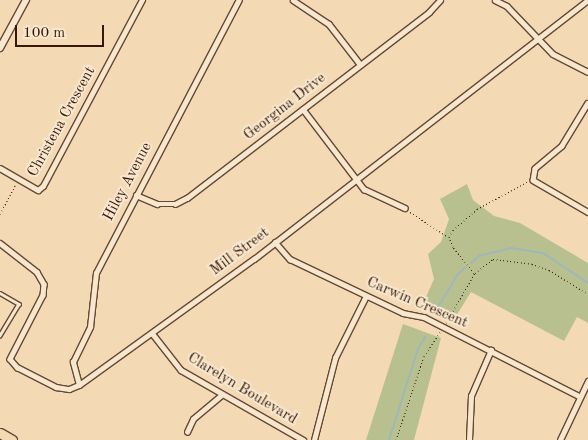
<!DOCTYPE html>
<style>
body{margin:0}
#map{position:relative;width:588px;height:440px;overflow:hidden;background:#f3dab5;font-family:"Old Standard TT",serif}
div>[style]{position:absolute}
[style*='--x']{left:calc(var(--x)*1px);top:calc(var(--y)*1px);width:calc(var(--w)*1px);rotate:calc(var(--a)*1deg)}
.green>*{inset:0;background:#b8c090}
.stream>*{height:2px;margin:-1px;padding:0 1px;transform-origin:1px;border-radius:1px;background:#9fb8b7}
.path>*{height:1px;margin-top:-0.5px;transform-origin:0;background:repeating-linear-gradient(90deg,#381707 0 1px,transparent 0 3.5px)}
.roads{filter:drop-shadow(1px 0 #674832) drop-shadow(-1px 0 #674832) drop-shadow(0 1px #674832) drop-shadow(0 -1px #674832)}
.lane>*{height:2.5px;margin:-1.25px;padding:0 1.25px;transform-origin:1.25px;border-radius:1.25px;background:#f7e7cf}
.street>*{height:4.5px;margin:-2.25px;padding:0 2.25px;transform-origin:2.25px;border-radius:2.25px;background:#f7e7cf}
.secondary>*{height:6px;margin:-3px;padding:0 3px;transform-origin:3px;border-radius:3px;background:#f7e7cf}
.highway>*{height:9px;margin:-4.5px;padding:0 4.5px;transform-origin:4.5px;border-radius:4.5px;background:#f3dab5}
span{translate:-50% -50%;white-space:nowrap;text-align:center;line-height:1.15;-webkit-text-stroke:4px #f7e7cf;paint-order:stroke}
.street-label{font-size:15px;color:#381707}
.scale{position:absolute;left:15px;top:25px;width:89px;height:22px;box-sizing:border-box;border:2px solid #381707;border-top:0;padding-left:6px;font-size:15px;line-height:18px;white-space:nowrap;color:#381707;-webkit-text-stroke:4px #f7e7cf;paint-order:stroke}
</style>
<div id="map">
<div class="green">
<div style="clip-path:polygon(467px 184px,473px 200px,494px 216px,520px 223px,588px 263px,588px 323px,577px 317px,564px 341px,471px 292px,453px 321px,422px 306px,434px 279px,428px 254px,441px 242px,449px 219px,440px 199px)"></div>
<div style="clip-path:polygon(403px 324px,441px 338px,414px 440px,366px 440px)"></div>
</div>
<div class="stream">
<div style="--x:471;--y:263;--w:11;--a:-41"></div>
<div style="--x:479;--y:256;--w:33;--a:-14"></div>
<div style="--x:511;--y:248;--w:32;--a:9"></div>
<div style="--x:543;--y:253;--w:54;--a:33.7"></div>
<div style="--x:438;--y:307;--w:37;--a:-59"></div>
<div style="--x:457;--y:275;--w:12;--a:-42"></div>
<div style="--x:389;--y:440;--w:96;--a:-72.3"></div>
<div style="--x:418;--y:349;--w:14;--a:-60"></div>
</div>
<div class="path">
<div style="--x:410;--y:212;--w:45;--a:33.3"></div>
<div style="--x:0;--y:214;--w:34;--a:-62"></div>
<div style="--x:474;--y:273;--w:33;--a:-129"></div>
<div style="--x:453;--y:247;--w:11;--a:-112"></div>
<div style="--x:449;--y:237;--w:8;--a:-60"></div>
<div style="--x:453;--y:230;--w:32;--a:-41"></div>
<div style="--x:477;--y:209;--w:57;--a:-28.4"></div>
<div style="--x:446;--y:323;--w:58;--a:-59.9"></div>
<div style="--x:475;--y:273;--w:23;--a:-38"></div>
<div style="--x:493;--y:259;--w:39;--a:7"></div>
<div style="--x:532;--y:264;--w:18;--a:19"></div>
<div style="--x:549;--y:270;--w:46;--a:31.6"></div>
<div style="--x:396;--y:440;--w:89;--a:-71.6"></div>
<div style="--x:424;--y:356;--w:30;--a:-56"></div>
</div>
<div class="roads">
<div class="lane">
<div style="--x:0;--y:293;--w:22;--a:30"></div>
<div style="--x:19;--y:304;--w:37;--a:121"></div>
</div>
<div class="street">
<div style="--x:293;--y:0;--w:43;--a:33.7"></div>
<div style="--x:329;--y:24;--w:51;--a:52.2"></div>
<div style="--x:495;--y:0;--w:13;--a:27"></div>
<div style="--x:507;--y:6;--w:66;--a:46.2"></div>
<div style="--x:553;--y:54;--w:39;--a:27"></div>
<div style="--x:588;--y:103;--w:50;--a:121.2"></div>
<div style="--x:562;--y:146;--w:35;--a:140"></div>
<div style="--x:535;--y:169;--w:11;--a:100"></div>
<div style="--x:533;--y:180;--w:64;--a:30.2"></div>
<div style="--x:303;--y:109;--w:101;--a:52.7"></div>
<div style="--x:364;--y:189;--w:45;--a:24.9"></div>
<div style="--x:0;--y:168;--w:44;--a:30.1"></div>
<div style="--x:38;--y:190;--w:6;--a:-39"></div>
<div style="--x:43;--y:186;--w:211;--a:-62"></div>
<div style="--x:136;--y:195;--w:23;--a:23"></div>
<div style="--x:157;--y:204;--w:18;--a:0"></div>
<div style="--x:175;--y:204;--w:13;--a:-27"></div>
<div style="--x:187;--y:198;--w:305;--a:-37.5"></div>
<div style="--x:429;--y:12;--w:16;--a:-47"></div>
<div style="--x:275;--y:242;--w:23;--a:49"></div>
<div style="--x:290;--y:259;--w:125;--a:25.5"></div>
<div style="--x:403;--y:313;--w:21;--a:11"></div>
<div style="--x:424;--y:317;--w:174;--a:27"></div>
<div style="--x:0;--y:243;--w:47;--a:38.1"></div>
<div style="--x:37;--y:272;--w:14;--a:60"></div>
<div style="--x:44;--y:284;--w:11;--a:95"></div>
<div style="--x:43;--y:295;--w:72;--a:117.3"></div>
<div style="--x:10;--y:359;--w:11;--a:49"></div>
<div style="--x:17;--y:367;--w:44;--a:27.1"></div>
<div style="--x:56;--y:387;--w:13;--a:9"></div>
<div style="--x:69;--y:389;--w:11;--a:-22"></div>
<div style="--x:79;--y:385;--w:216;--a:-35.8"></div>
<div style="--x:254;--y:259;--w:423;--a:-37.8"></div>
<div style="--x:152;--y:333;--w:47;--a:51.9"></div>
<div style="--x:181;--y:370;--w:141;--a:29.8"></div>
<div style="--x:79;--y:385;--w:24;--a:-105"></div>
<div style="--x:73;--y:362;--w:39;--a:-64"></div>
<div style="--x:90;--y:327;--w:54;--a:-83.7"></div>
<div style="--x:96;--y:273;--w:308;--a:-62.4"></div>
<div style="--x:187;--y:432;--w:14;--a:-65"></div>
<div style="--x:193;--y:419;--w:38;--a:-40"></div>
<div style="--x:314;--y:440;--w:85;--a:-75.6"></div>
<div style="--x:335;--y:358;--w:69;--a:-63.4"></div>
<div style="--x:469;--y:440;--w:44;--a:-87.4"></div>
<div style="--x:471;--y:396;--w:50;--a:-66.5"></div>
<div style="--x:560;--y:440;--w:65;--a:-64.6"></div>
</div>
<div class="secondary">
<div style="--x:0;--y:48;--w:55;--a:-61.6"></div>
</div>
<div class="highway">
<div style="--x:0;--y:433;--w:14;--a:30"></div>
</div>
</div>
<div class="street-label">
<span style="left:285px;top:107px;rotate:-38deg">Georgina Drive</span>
<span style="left:62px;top:122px;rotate:-61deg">Christena Crescent</span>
<span style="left:128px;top:182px;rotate:-62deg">Hiley Avenue</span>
<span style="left:240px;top:252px;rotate:-37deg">Mill Street</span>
<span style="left:417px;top:303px;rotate:23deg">Carwin Crescent</span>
<span style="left:242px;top:389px;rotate:31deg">Clarelyn Boulevard</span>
</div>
<div class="scale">100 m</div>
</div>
